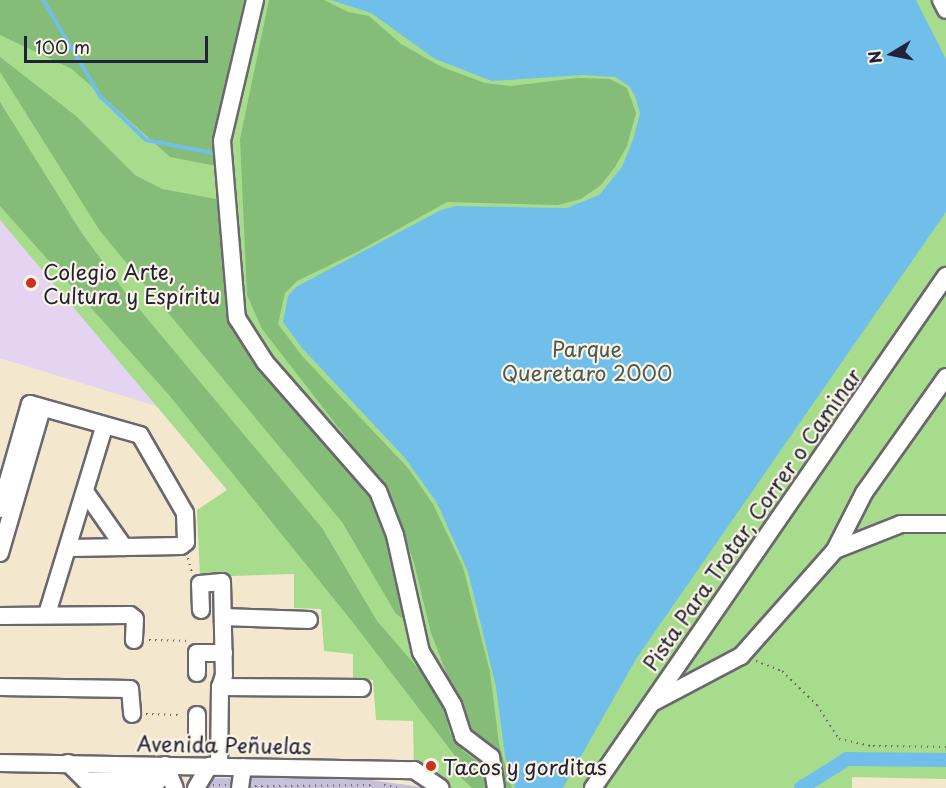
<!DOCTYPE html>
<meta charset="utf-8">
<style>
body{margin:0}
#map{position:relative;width:946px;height:788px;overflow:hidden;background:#f3e8ce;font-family:"Playpen Sans",sans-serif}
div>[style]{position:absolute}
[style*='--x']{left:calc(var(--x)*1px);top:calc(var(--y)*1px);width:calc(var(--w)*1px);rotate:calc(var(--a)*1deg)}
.built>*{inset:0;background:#e4d3f1}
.industrial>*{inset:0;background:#c6c0d9}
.green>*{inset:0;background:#a7dc8d}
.forest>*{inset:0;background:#85bc78}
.water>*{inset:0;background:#70bfeb}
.stream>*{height:4px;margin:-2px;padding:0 2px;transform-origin:2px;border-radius:2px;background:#70bfeb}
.canal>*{height:14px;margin:-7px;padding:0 7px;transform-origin:7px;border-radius:7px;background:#70bfeb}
.path>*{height:2px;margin-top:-1px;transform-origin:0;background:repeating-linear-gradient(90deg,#6b676e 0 1.5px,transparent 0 6px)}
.roads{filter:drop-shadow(2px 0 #6b676e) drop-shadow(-2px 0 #6b676e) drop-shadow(0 2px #6b676e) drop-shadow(0 -2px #6b676e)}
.minor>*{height:16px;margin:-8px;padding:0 8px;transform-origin:8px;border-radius:8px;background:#fff}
.dots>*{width:16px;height:16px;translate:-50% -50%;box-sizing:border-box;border:3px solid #fcf5e5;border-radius:50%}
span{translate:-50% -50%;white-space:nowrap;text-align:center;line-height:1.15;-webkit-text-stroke:4.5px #fcf5e5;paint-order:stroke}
.poi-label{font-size:21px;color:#22223b}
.left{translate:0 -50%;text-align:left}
.park-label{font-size:21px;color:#4a5a54}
.street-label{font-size:21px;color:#22223b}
.north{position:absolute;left:862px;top:24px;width:60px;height:60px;-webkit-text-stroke:4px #fcf5e5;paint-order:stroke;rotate:260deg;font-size:16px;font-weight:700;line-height:24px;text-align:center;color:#22223b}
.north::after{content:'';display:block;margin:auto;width:21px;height:27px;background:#22223b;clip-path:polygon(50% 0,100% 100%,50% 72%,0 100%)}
.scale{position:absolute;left:24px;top:36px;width:184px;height:27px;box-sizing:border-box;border:3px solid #22223b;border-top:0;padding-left:8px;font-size:18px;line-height:21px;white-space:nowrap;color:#22223b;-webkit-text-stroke:4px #fcf5e5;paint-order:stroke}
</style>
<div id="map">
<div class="built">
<div style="clip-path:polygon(0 209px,166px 409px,0 358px)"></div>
</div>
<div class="industrial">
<div style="clip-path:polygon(205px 778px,357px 778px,428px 788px,205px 788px)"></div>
</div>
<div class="green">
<div style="clip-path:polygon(0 0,946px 0,946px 779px,852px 777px,852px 788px,441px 788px,414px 770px,413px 721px,376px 720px,373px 680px,353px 678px,353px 654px,324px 651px,321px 609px,294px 608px,294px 574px,200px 577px,197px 510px,227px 490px,0 220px)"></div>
</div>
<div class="forest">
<div style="clip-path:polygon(0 0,244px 0,226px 84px,217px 166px,170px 157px,72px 69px,0 35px)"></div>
<div style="clip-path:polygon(269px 0,324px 0,348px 12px,369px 16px,401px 44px,442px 67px,485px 83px,511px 86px,577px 78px,610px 79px,627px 88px,636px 113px,627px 146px,615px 167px,601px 185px,581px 199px,558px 205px,447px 202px,359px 251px,297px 281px,285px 293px,278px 324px,303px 357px,408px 468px,433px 504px,463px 567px,490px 672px,499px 744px,512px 788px,499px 788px,496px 770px,465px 730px,461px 711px,431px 633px,414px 563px,390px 494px,262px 329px,247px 295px,240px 139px)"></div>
<div style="clip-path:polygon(0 57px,76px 116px,135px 175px,162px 189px,216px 199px,224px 214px,226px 298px,241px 342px,334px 450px,371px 501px,387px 543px,407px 621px,396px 614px,342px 522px,100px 231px,0 72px)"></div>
<div style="clip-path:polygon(0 102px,81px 232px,125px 292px,322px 528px,377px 621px,441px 695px,450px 733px,463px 751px,482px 764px,486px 788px,472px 788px,452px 769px,462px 765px,351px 620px,169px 395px,0 206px)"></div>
</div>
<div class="water">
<div style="clip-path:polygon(331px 0,916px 0,946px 59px,946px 212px,636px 659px,563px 788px,515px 788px,505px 756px,496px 687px,468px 572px,437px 503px,405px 458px,302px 348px,283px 322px,288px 296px,296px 287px,441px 210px,456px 206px,567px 208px,599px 195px,622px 167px,634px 137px,640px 113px,635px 96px,629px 86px,615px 77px,583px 75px,492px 81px,435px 59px,371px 13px)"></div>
</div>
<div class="stream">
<div style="--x:43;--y:0;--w:112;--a:59.3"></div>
<div style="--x:100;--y:96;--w:64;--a:43.7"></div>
<div style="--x:146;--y:140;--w:73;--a:11"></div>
</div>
<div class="canal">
<div style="--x:801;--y:788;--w:54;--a:-32.2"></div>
<div style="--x:847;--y:759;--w:99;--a:0.6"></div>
</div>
<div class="path">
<div style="--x:188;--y:558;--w:16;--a:75"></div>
<div style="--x:149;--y:640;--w:40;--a:1.4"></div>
<div style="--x:756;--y:661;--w:28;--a:21"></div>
<div style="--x:782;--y:671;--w:49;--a:44.2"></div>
<div style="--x:817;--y:705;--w:40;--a:57.1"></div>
<div style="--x:839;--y:739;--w:35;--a:12"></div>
<div style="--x:873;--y:746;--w:73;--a:0.8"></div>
<div style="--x:146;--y:714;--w:36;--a:2"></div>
<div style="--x:213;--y:785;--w:13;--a:0"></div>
<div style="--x:384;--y:785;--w:15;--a:11"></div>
<div style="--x:255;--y:786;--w:118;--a:-0.5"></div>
</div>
<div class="roads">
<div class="minor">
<div style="--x:255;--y:0;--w:145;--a:103.2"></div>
<div style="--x:222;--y:141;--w:178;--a:85.2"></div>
<div style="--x:237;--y:318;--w:52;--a:57.5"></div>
<div style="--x:265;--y:362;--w:171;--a:48.8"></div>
<div style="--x:378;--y:491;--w:47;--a:68.9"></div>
<div style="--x:395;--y:535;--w:120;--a:77.5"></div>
<div style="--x:421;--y:652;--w:62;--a:58.9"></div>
<div style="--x:453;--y:705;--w:33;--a:72"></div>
<div style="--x:463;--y:736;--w:35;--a:37"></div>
<div style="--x:491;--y:757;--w:31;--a:81"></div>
<div style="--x:941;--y:0;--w:11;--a:63"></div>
<div style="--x:86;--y:493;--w:66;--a:54.9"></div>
<div style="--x:0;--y:509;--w:109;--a:-74.1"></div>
<div style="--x:30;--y:404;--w:114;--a:15.7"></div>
<div style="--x:140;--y:435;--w:90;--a:60"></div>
<div style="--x:185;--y:513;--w:29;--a:88"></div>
<div style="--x:186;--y:542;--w:6;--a:141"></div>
<div style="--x:181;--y:546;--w:111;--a:179"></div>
<div style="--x:835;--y:550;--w:64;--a:-63"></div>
<div style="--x:864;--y:493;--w:142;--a:-54.7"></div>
<div style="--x:0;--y:553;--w:151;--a:-73.8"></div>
<div style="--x:201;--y:610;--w:26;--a:-92"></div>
<div style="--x:200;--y:584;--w:22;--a:-5"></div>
<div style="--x:222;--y:582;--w:93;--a:88.8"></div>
<div style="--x:224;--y:675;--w:13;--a:108"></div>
<div style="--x:220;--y:687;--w:79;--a:90.7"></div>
<div style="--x:47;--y:614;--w:195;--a:-73"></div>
<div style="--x:0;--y:616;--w:130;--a:-0.4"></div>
<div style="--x:130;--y:615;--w:6;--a:39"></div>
<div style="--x:135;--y:619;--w:21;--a:93"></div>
<div style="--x:223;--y:617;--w:86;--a:2"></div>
<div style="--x:197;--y:673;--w:20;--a:-90"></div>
<div style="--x:197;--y:653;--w:27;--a:0"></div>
<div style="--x:0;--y:687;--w:130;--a:0.9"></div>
<div style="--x:130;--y:689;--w:25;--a:85"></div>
<div style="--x:220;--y:687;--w:142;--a:0.4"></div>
<div style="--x:654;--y:702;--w:98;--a:-27.9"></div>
<div style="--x:741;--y:656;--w:142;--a:-48.4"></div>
<div style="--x:835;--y:550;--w:71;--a:-21.5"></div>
<div style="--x:901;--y:524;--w:45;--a:0"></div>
<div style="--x:197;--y:743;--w:28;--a:-90"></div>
<div style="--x:0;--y:763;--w:414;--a:1"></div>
<div style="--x:414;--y:770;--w:32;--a:34"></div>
<div style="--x:68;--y:763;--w:25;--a:45"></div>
<div style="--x:86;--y:781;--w:72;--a:0"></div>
<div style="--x:158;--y:781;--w:17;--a:-66"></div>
<div style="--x:165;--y:765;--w:25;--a:67"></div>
<div style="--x:196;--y:788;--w:26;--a:-59"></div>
<div style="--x:240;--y:788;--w:21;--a:-82"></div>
<div style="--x:593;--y:788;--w:622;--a:-55.42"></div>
</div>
</div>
<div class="dots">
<div style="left:31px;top:283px;background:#c8321e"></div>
<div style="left:431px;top:766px;background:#c8321e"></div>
</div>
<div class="poi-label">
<span class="left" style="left:43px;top:283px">Colegio Arte,<br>Cultura y Espíritu</span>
<span class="left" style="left:443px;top:766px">Tacos y gorditas</span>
</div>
<div class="park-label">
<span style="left:587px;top:360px">Parque<br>Queretaro 2000</span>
</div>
<div class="street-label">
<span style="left:751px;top:519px;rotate:-55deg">Pista Para Trotar, Correr o Caminar</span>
<span style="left:224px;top:744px;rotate:1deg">Avenida Peñuelas</span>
</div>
<div class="north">N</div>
<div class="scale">100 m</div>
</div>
